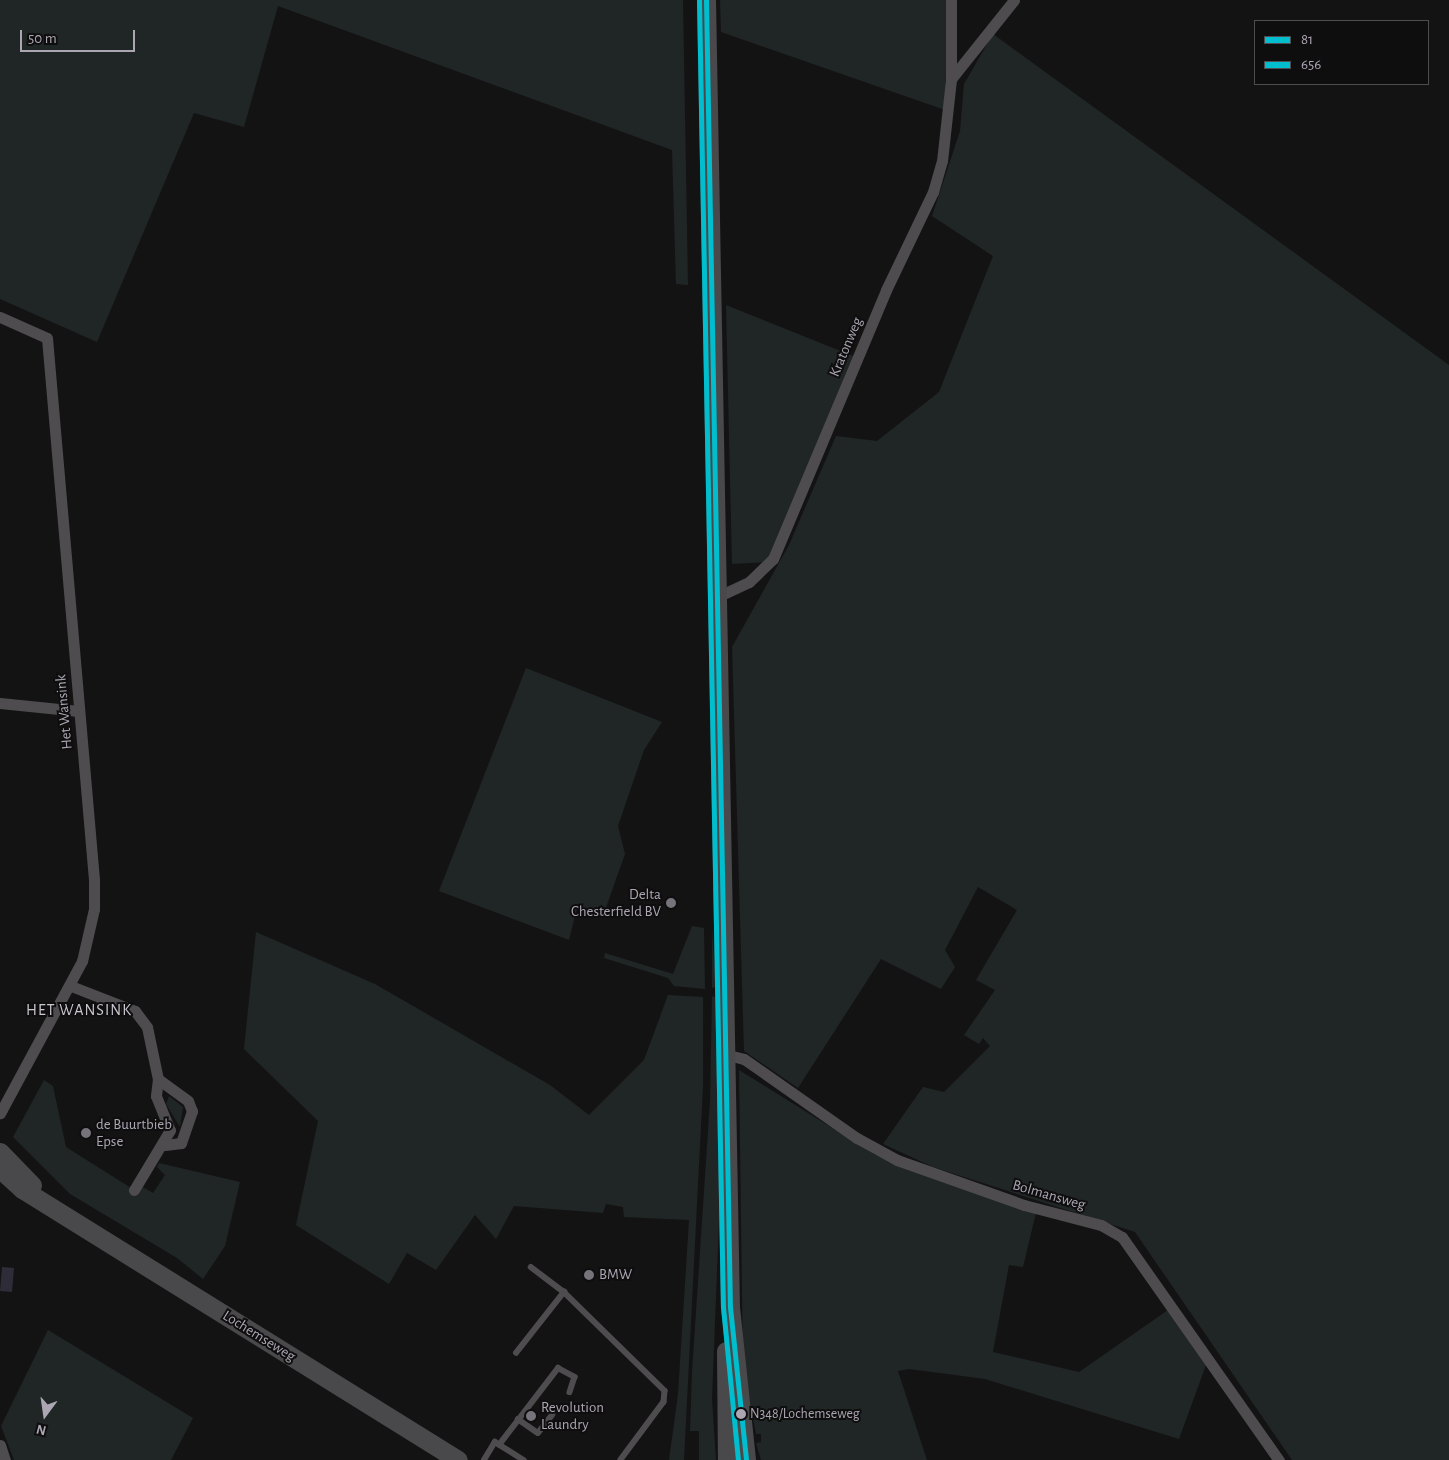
<!DOCTYPE html>
<style>
body{margin:0}
#map{position:relative;width:1449px;height:1460px;overflow:hidden;background:#141314;font-family:"Alegreya Sans",sans-serif}
div>[style]{position:absolute}
[style*='--x']{left:calc(var(--x)*1px);top:calc(var(--y)*1px);width:calc(var(--w)*1px);rotate:calc(var(--a)*1deg)}
.green>*{inset:0;background:#202625}
.water>*{inset:0;background:#2e2c38}
.service>*{height:5.5px;margin:-2.75px;padding:0 2.75px;transform-origin:2.75px;border-radius:2.75px;background:#4e4c4f}
.minor>*{height:11px;margin:-5.5px;padding:0 5.5px;transform-origin:5.5px;border-radius:5.5px;background:#4e4c4f}
.primary>*{height:19px;margin:-9.5px;padding:0 9.5px;transform-origin:9.5px;border-radius:9.5px;background:#49484a}
.bus-1>*{height:5px;margin:-2.5px;padding:0 2.5px;transform-origin:2.5px;border-radius:2.5px;background:#00becd}
.bus-2>*{height:5px;margin:-2.5px;padding:0 2.5px;transform-origin:2.5px;border-radius:2.5px;background:#00becd}
.dots>*{width:14px;height:14px;translate:-50% -50%;box-sizing:border-box;border:2px solid #0f0e0f;border-radius:50%}
span{translate:-50% -50%;white-space:nowrap;text-align:center;line-height:1.15;-webkit-text-stroke:4px #0f0e0f;paint-order:stroke}
.bus-label{font-size:14px;color:#aca6b3}
.left{translate:0 -50%;text-align:left}
.street-label{font-size:15px;color:#aca6b3}
.poi-label{font-size:15px;color:#aca6b3}
.right{translate:-100% -50%;text-align:right}
.neighbourhood-label{font-size:16px;color:#cbc7d0;letter-spacing:1px}
.legend{position:absolute;left:1254px;top:20px;width:175px;height:65px;box-sizing:border-box;background:#0f0e0f;border:1px solid #4e4b51;margin:0;padding:6px 9px;list-style:none;font-size:15px;color:#aca6b3}
.legend li{display:flex;align-items:center;gap:10px;height:25px}
.legend b{width:25px;border:1px solid #4e4b51}
.north{position:absolute;left:20px;top:1390px;width:50px;height:50px;-webkit-text-stroke:4px #0f0e0f;paint-order:stroke;rotate:194deg;font-size:14px;font-weight:700;line-height:20px;text-align:center;color:#aca6b3}
.north::after{content:'';display:block;margin:auto;width:18px;height:22px;background:#aca6b3;clip-path:polygon(50% 0,100% 100%,50% 72%,0 100%)}
.scale{position:absolute;left:20px;top:30px;width:115px;height:22px;box-sizing:border-box;border:2px solid #aca6b3;border-top:0;padding-left:6px;font-size:15px;line-height:18px;white-space:nowrap;color:#aca6b3;-webkit-text-stroke:4px #0f0e0f;paint-order:stroke}
</style>
<div id="map">
<div class="green">
<div style="clip-path:polygon(0 0,683px 0,688px 285px,676px 284px,672px 150px,278px 6px,244px 127px,194px 113px,97px 342px,0 299px)"></div>
<div style="clip-path:polygon(720px 0,948px 0,945px 110px,721px 32px)"></div>
<div style="clip-path:polygon(993px 34px,1449px 365px,1449px 1460px,1292px 1460px,1135px 1232px,933px 1167px,883px 1144px,923px 1087px,944px 1092px,990px 1046px,983px 1038px,979px 1044px,964px 1035px,995px 990px,976px 980px,1017px 910px,978px 887px,945px 950px,955px 967px,941px 989px,881px 959px,798px 1088px,744px 1051px,732px 647px,789px 545px,836px 436px,877px 441px,939px 392px,993px 256px,932px 216px,960px 131px,964px 84px)"></div>
<div style="clip-path:polygon(726px 305px,853px 356px,768px 562px,732px 564px)"></div>
<div style="clip-path:polygon(526px 668px,662px 722px,644px 750px,618px 826px,625px 854px,603px 916px,577px 908px,569px 940px,439px 891px)"></div>
<div style="clip-path:polygon(692px 926px,704px 928px,705px 989px,674px 986px,668px 978px,604px 958px,605px 953px,673px 974px)"></div>
<div style="clip-path:polygon(712px 930px,716px 987px,712px 988px)"></div>
<div style="clip-path:polygon(256px 932px,375px 984px,550px 1085px,589px 1115px,644px 1060px,668px 995px,703px 997px,703px 1086px,684px 1460px,669px 1460px,678px 1394px,689px 1220px,624px 1217px,623px 1207px,606px 1204px,603px 1213px,514px 1206px,496px 1239px,475px 1215px,436px 1270px,407px 1253px,389px 1284px,296px 1225px,318px 1121px,244px 1049px)"></div>
<div style="clip-path:polygon(712px 996px,717px 998px,720px 1195px,712px 1399px,716px 1460px,699px 1460px,699px 1431px,690px 1431px,692px 1372px,710px 1101px)"></div>
<div style="clip-path:polygon(739px 1070px,874px 1154px,1036px 1213px,1023px 1267px,1009px 1265px,993px 1352px,1079px 1372px,1168px 1310px,1206px 1365px,1179px 1439px,985px 1379px,909px 1369px,898px 1371px,927px 1460px,761px 1460px,756px 1443px,761px 1442px,761px 1434px,756px 1434px,743px 1367px)"></div>
<div style="clip-path:polygon(44px 1080px,53px 1086px,66px 1147px,139px 1193px,143px 1187px,153px 1193px,165px 1175px,157px 1167px,159px 1163px,240px 1182px,225px 1246px,203px 1279px,177px 1258px,70px 1194px,13px 1137px)"></div>
<div style="clip-path:polygon(169px 1096px,183px 1107px,180px 1127px,166px 1104px)"></div>
<div style="clip-path:polygon(48px 1330px,193px 1418px,171px 1460px,14px 1460px,1px 1426px)"></div>
</div>
<div class="water">
<div style="clip-path:polygon(2px 1267px,14px 1268px,12px 1292px,0 1291px)"></div>
</div>
<div class="service">
<div style="--x:531;--y:1267;--w:41;--a:37.1"></div>
<div style="--x:564;--y:1292;--w:141;--a:44.4"></div>
<div style="--x:665;--y:1391;--w:11;--a:95"></div>
<div style="--x:664;--y:1402;--w:72;--a:126.6"></div>
<div style="--x:516;--y:1353;--w:78;--a:-51.8"></div>
<div style="--x:518;--y:1419;--w:24;--a:35"></div>
<div style="--x:538;--y:1433;--w:23;--a:-52"></div>
<div style="--x:499;--y:1445;--w:97;--a:-52.5"></div>
<div style="--x:558;--y:1368;--w:19;--a:28"></div>
<div style="--x:575;--y:1377;--w:16;--a:108"></div>
<div style="--x:484;--y:1460;--w:21;--a:-59"></div>
<div style="--x:495;--y:1442;--w:34;--a:32"></div>
</div>
<div class="minor">
<div style="--x:951;--y:79;--w:101;--a:-51.4"></div>
<div style="--x:0;--y:317;--w:51;--a:24.1"></div>
<div style="--x:47;--y:338;--w:544;--a:85.04"></div>
<div style="--x:94;--y:880;--w:29;--a:90"></div>
<div style="--x:94;--y:909;--w:53;--a:103"></div>
<div style="--x:82;--y:961;--w:173;--a:118.3"></div>
<div style="--x:719;--y:596;--w:33;--a:-25"></div>
<div style="--x:749;--y:582;--w:33;--a:-44"></div>
<div style="--x:773;--y:559;--w:292;--a:-67.2"></div>
<div style="--x:886;--y:290;--w:109;--a:-64.4"></div>
<div style="--x:933;--y:192;--w:32;--a:-74"></div>
<div style="--x:942;--y:161;--w:82;--a:-83.7"></div>
<div style="--x:951;--y:79;--w:79;--a:-90"></div>
<div style="--x:0;--y:703;--w:79;--a:5.8"></div>
<div style="--x:71;--y:986;--w:69;--a:21.3"></div>
<div style="--x:135;--y:1011;--w:20;--a:53"></div>
<div style="--x:147;--y:1027;--w:53;--a:78.1"></div>
<div style="--x:158;--y:1079;--w:17;--a:97"></div>
<div style="--x:156;--y:1096;--w:37;--a:68"></div>
<div style="--x:170;--y:1130;--w:70;--a:121"></div>
<div style="--x:728;--y:1055;--w:16;--a:14"></div>
<div style="--x:744;--y:1059;--w:138;--a:35"></div>
<div style="--x:857;--y:1138;--w:46;--a:28.8"></div>
<div style="--x:897;--y:1160;--w:135;--a:19.5"></div>
<div style="--x:1024;--y:1205;--w:80;--a:14.6"></div>
<div style="--x:1101;--y:1225;--w:24;--a:30"></div>
<div style="--x:1122;--y:1237;--w:273;--a:54.9"></div>
<div style="--x:158;--y:1079;--w:37;--a:36"></div>
<div style="--x:188;--y:1101;--w:11;--a:68"></div>
<div style="--x:192;--y:1111;--w:34;--a:109"></div>
<div style="--x:181;--y:1143;--w:16;--a:173"></div>
<div style="--x:0;--y:1445;--w:16;--a:72"></div>
</div>
<div class="primary">
<div style="--x:706;--y:0;--w:1307;--a:88.95"></div>
<div style="--x:730;--y:1307;--w:154;--a:84"></div>
<div style="--x:0;--y:1152;--w:46;--a:45.9"></div>
<div style="--x:0;--y:1169;--w:30;--a:42"></div>
<div style="--x:22;--y:1189;--w:513;--a:31.86"></div>
<div style="--x:726;--y:1351;--w:109;--a:89.5"></div>
</div>
<div class="bus-1">
<div style="--x:706;--y:0;--w:1307;--a:88.95"></div>
<div style="--x:730;--y:1307;--w:154;--a:84"></div>
</div>
<div class="bus-2">
<div style="--x:699;--y:0;--w:1307;--a:88.95"></div>
<div style="--x:723;--y:1307;--w:154;--a:84.4"></div>
</div>
<div class="dots">
<div style="left:671px;top:903px;background:#77737b"></div>
<div style="left:86px;top:1133px;background:#77737b"></div>
<div style="left:589px;top:1275px;background:#77737b"></div>
<div style="left:741px;top:1414px;background:#aca6b3"></div>
<div style="left:531px;top:1416px;background:#77737b"></div>
</div>
<div class="bus-label">
<span class="left" style="left:750px;top:1414px">N348/Lochemseweg</span>
</div>
<div class="street-label">
<span style="left:846px;top:347px;rotate:-67deg">Kratonweg</span>
<span style="left:64px;top:712px;rotate:-95deg">Het Wansink</span>
<span style="left:1049px;top:1195px;rotate:16deg">Bolmansweg</span>
<span style="left:259px;top:1336px;rotate:32deg">Lochemseweg</span>
</div>
<div class="poi-label">
<span class="right" style="left:661px;top:903px">Delta<br>Chesterfield BV</span>
<span class="left" style="left:96px;top:1133px">de Buurtbieb<br>Epse</span>
<span class="left" style="left:599px;top:1275px">BMW</span>
<span class="left" style="left:541px;top:1416px">Revolution<br>Laundry</span>
</div>
<div class="neighbourhood-label">
<span style="left:79px;top:1010px">HET WANSINK</span>
</div>
<ul class="legend">
<li><b style="height:6px;background:#00becd"></b>81</li>
<li><b style="height:6px;background:#00becd"></b>656</li>
</ul>
<div class="north">N</div>
<div class="scale">50 m</div>
</div>
